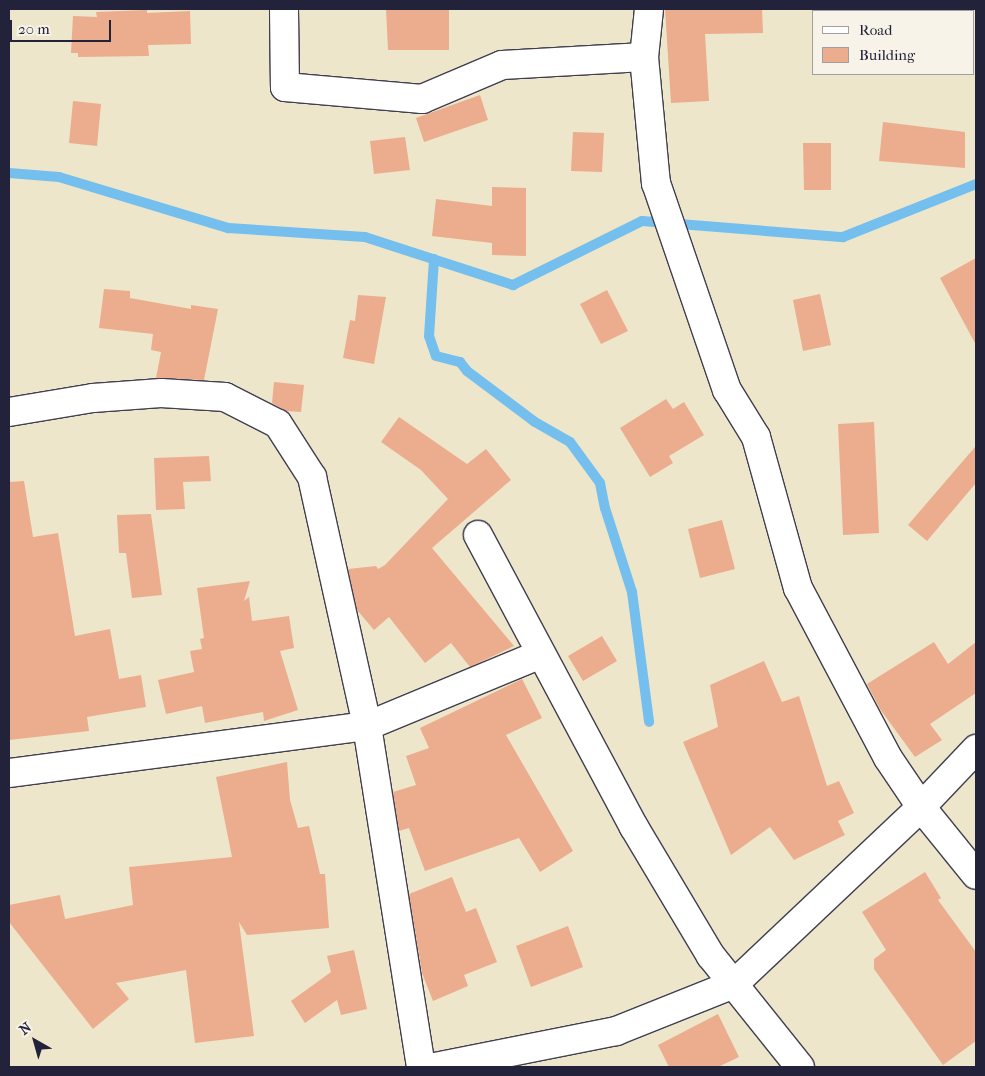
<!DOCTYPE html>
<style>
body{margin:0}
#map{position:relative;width:985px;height:1076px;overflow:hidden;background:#ede6ca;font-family:"IM FELL French Canon",serif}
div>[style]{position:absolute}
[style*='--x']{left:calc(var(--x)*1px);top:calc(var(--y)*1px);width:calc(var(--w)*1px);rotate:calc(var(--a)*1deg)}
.stream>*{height:10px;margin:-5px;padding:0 5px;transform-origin:5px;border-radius:5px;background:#74bfed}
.building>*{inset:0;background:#ebad8d}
.roads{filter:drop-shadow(1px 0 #403f50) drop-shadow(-1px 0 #403f50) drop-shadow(0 1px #403f50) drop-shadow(0 -1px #403f50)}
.street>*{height:28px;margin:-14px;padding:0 14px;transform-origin:14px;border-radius:14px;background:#fff}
span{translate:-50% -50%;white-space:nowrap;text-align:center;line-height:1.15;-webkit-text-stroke:4px #f7f3e8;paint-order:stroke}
.frame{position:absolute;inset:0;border:10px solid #22223b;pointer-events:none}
.legend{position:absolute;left:812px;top:10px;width:162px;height:65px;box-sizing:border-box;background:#f7f3e8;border:1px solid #a29fa3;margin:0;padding:6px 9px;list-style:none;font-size:15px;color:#22223b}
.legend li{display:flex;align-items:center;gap:10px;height:25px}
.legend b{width:25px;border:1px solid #a29fa3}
.north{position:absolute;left:10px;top:1016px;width:50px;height:50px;-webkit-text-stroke:4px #f7f3e8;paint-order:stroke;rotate:322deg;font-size:14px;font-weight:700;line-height:20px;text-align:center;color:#22223b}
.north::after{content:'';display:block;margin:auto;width:18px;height:22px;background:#22223b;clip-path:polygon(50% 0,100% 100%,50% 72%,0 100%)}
.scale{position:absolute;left:10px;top:20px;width:101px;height:22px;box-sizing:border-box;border:2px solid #22223b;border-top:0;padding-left:6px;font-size:15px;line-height:18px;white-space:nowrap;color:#22223b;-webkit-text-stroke:4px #f7f3e8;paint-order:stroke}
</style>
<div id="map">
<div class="stream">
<div style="--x:9;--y:173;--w:50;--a:4.6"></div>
<div style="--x:59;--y:177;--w:177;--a:16.8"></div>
<div style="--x:228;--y:228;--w:137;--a:3.8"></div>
<div style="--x:365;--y:237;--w:156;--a:18"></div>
<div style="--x:513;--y:285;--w:144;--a:-26.4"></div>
<div style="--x:642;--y:221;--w:202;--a:4.6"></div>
<div style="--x:843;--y:237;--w:143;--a:-21.7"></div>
<div style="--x:434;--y:259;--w:77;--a:93.7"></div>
<div style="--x:429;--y:336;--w:21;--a:71"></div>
<div style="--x:436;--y:356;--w:25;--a:14"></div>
<div style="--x:460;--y:362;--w:11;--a:52"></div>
<div style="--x:467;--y:371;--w:85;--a:36.9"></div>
<div style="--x:535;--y:422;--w:40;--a:29.7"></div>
<div style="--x:570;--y:442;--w:51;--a:53.8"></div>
<div style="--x:600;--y:483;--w:25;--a:79"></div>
<div style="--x:605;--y:508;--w:88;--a:72.2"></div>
<div style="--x:632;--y:592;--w:131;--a:82.5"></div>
</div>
<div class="building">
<div style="clip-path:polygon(386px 9px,449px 9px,449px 50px,388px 50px)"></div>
<div style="clip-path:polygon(665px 9px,762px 9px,763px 33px,705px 34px,709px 101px,671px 103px)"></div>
<div style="clip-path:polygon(147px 10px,147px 13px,190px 11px,191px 44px,148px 45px,149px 56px,78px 57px,78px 53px,71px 53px,73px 16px,97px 17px,96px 12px)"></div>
<div style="clip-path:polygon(480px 95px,488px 120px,424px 142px,416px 118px)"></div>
<div style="clip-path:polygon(73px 101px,101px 104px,97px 146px,69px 143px)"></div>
<div style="clip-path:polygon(883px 122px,965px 132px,965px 168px,879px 161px)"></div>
<div style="clip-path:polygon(573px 132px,604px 133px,602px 172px,571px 171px)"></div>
<div style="clip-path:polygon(405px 137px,410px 170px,374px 174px,370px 141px)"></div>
<div style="clip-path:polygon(803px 143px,831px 143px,831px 190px,804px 190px)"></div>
<div style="clip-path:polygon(492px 187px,526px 188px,526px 256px,492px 255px,492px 243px,432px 236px,436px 199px,492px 206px)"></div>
<div style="clip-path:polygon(976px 258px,976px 345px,940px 278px)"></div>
<div style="clip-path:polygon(104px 289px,130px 291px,130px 298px,191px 309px,191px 305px,218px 309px,204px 380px,156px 378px,161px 352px,151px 350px,153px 334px,99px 328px)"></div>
<div style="clip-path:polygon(607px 290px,628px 331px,601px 344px,580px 304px)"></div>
<div style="clip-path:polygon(820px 294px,831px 345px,803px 351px,793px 300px)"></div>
<div style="clip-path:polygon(358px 295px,386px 297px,374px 364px,343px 358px,350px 320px,355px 321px)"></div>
<div style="clip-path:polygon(274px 382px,304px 385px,301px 412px,286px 411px,272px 403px)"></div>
<div style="clip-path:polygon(666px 399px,673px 409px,684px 402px,704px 435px,669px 456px,673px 463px,650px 477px,620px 428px)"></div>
<div style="clip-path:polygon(399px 417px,467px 464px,486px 449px,511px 480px,432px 548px,514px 646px,470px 667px,451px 643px,425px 663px,389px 617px,374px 630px,357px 610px,348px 569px,376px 566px,378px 569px,385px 565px,448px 499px,421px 470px,381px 442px)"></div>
<div style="clip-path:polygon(874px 422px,879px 533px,843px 535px,838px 424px)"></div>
<div style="clip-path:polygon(975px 447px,976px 483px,927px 541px,908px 525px)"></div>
<div style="clip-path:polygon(209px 456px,211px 481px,183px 482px,185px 509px,156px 510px,154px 458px)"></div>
<div style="clip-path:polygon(24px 481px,33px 537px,58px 533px,75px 636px,110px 629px,119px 679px,141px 675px,146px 707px,87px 717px,89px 731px,9px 740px,9px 482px)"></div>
<div style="clip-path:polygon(151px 514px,162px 595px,132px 598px,126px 553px,119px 553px,117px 515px)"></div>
<div style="clip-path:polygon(722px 520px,735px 569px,700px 578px,688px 529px)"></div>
<div style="clip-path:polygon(250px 581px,244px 601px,249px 597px,252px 621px,289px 616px,294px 648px,280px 651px,298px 710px,264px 721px,263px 712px,205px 723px,202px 706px,166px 714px,158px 680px,194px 672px,190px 651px,202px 649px,200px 639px,204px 638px,197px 588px)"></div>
<div style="clip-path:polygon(602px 636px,617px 661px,583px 681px,568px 656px)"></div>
<div style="clip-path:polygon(934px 642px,948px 664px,976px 642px,976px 693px,930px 724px,942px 740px,915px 757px,880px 709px,867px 684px)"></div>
<div style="clip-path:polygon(764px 661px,782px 702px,799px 696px,827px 786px,839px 781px,854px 813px,838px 821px,845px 835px,794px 860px,770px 827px,731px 855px,683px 742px,718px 727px,710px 685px)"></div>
<div style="clip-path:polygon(522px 679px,542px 718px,506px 735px,573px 851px,540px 872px,519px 838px,425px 871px,409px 828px,399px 831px,393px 792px,416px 785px,406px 756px,429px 748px,420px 728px)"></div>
<div style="clip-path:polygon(287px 762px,290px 800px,298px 828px,309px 826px,320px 874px,325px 874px,329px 928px,247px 935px,239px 922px,254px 1036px,195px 1043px,186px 970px,116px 983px,129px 999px,93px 1029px,9px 922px,9px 905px,60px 895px,65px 919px,133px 905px,129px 867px,232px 857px,216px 777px)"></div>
<div style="clip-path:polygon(925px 872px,941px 898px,938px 900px,976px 952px,976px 1041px,943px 1065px,874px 969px,874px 959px,886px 950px,862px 912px)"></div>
<div style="clip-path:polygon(452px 877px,466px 912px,476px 908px,497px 962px,464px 975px,468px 986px,433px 1001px,422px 973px,409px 894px)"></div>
<div style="clip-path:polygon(568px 926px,583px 967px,531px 987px,516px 946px)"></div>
<div style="clip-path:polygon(354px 950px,367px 1009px,341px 1015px,337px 1000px,305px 1023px,291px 1001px,331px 972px,327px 956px)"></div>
<div style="clip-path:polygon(718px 1014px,739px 1057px,718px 1067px,669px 1067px,658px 1045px)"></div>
</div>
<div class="roads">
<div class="street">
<div style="--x:284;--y:9;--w:78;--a:89.3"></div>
<div style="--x:285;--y:87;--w:138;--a:5"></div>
<div style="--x:422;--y:99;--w:87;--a:-23"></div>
<div style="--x:502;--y:65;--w:142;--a:-3.2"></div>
<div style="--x:649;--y:9;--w:48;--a:95.9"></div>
<div style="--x:644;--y:57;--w:127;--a:84.6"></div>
<div style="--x:656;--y:183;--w:219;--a:71.1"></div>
<div style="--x:727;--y:390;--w:55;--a:58.3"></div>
<div style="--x:756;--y:437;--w:157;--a:74.5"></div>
<div style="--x:798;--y:588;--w:192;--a:62.1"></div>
<div style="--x:888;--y:758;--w:59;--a:56"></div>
<div style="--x:921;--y:807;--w:87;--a:51"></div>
<div style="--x:9;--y:412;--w:85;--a:-9.5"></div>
<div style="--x:93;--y:398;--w:68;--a:-4.2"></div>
<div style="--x:161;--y:393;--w:64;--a:3.6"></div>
<div style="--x:225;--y:397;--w:59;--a:27"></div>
<div style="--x:278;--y:424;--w:63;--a:57.3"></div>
<div style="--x:312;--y:477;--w:255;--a:77.5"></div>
<div style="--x:367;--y:726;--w:345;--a:81"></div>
<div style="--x:478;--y:535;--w:331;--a:61.9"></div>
<div style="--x:634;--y:827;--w:150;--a:59.2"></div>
<div style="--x:711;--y:956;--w:142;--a:51.3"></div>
<div style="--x:9;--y:773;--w:361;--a:-7.5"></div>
<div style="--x:367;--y:726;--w:188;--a:-22.5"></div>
<div style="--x:435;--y:1067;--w:185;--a:-11.2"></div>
<div style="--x:616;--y:1031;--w:127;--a:-21.7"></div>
<div style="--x:734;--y:984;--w:257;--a:-43.4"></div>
<div style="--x:921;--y:807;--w:80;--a:-46.5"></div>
</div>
</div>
<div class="frame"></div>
<ul class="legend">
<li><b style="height:6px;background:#fff"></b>Road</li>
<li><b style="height:14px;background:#ebad8d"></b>Building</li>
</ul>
<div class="north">N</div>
<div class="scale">20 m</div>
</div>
